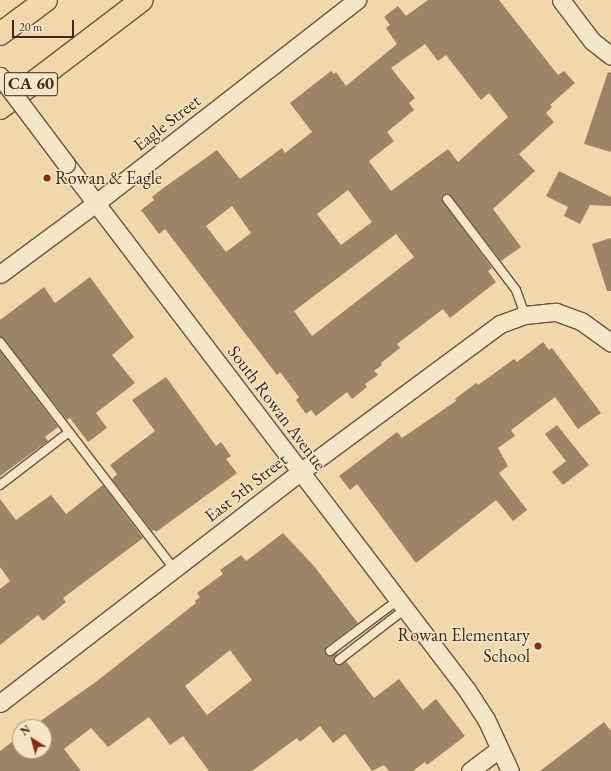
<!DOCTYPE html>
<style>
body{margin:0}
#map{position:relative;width:611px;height:771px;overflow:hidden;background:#f1d8aa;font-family:"EB Garamond",serif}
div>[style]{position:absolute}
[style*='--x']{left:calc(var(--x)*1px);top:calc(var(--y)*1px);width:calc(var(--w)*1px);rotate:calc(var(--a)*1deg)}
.building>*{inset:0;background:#9c8466}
.roads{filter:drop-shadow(1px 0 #6c5440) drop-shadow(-1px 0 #6c5440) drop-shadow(0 1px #6c5440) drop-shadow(0 -1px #6c5440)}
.lane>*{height:8px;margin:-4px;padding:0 4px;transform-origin:4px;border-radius:4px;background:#f6e6c8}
.street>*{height:17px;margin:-8.5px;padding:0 8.5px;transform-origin:8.5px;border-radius:8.5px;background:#f6e6c8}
.highway>*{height:22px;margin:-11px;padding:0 11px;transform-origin:11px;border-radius:11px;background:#f1d8aa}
.bridges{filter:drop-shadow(1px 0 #6c5440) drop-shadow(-1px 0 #6c5440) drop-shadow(0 1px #6c5440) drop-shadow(0 -1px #6c5440)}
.street-bridge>*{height:17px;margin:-8.5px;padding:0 8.5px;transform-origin:8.5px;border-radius:8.5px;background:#f6e6c8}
.dots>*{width:11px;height:11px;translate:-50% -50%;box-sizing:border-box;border:2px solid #f6e6c8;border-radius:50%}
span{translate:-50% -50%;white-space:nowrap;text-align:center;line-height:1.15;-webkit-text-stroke:3px #f6e6c8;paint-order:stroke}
.shield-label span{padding:1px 3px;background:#f6e6c8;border:1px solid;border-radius:3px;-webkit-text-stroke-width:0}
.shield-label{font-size:17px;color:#40281c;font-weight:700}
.street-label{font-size:18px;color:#40281c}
.poi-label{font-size:18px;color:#40281c}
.left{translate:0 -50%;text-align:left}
.right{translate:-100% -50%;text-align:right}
.north{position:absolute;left:12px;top:719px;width:40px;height:40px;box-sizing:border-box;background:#f6e6c8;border:1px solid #ad9a83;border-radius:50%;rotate:323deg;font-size:11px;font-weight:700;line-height:16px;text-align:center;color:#40281c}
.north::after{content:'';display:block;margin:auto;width:14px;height:18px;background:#8f2418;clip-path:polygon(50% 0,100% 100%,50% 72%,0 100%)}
.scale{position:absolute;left:12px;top:20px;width:62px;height:18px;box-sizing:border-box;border:2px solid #40281c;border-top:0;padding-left:5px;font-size:12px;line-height:14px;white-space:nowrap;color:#40281c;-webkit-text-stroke:3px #f6e6c8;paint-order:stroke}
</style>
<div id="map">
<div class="building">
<div style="clip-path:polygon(evenodd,428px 0,499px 0,558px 75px,564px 71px,575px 83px,550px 105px,552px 107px,546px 113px,554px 122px,519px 154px,535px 171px,493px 209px,521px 247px,501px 261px,451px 196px,446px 194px,442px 197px,443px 202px,492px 268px,488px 271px,496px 282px,450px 318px,443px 309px,397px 344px,400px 348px,381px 363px,382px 365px,374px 371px,378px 375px,365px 384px,367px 387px,352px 399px,347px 392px,316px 416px,311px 410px,306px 414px,296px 400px,299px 397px,280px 372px,277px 375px,165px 229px,159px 234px,141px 210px,154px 200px,152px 197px,162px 189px,217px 150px,240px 179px,282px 148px,285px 153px,312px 132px,290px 103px,331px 71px,334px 74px,336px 72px,346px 86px,397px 44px,386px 28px,390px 25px,384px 17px,398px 6px,406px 16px,428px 0,425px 44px,438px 61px,446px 55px,481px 100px,489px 93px,508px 117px,458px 162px,448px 149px,391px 191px,369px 161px,394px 141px,387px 132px,414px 110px,409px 103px,415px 98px,391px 68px,425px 44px,428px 0,348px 190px,372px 222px,341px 245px,317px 214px,348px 190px,428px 0,232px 206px,251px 233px,226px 252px,206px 226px,232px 206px,428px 0,396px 234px,414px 257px,312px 336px,294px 311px,396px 234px)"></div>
<div style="clip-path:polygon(608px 72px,611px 73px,611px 152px,584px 144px)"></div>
<div style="clip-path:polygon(559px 171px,611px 197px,611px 206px,590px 205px,580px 224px,564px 216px,568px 207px,546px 196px)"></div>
<div style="clip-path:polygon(611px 238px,611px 291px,607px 291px,592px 244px)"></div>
<div style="clip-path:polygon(90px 277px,134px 337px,112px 355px,135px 383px,96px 413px,107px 428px,88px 442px,70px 418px,67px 420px,4px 339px,0 337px,0 320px,44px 287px,55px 303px)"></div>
<div style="clip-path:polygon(543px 342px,549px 350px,552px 348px,601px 413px,578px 429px,555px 397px,511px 430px,515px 436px,498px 448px,508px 466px,499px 473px,527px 510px,513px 521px,496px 500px,416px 563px,357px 484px,350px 490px,339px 476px,397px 432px,402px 438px,456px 401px,455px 399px,476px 383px,478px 385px,514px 359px,517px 362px)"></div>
<div style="clip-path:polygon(0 351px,58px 427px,45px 437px,48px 441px,0 476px)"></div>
<div style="clip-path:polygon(166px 377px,216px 446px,221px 442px,231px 456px,226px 459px,237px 473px,156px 532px,154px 530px,152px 531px,112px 479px,117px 474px,110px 465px,155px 431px,132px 400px)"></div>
<div style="clip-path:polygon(557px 425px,589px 465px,563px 485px,552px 472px,566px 461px,545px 434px)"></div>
<div style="clip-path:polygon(103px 485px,143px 538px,63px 598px,66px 602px,43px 621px,38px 615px,0 645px,0 589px,10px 581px,0 567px,0 499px,16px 520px,51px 495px,66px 514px)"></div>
<div style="clip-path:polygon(evenodd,283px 533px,313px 565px,358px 623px,326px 647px,326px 655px,331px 656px,339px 651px,334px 658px,334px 663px,340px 665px,346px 661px,374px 698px,399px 679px,423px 710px,436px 699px,465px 736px,427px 765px,425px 762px,413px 771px,389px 771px,384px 765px,372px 771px,345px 734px,333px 743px,320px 726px,300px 742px,297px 738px,252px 771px,209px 771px,183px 736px,170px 745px,149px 717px,108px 747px,91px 728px,64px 749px,81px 771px,0 771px,0 751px,20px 736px,20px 751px,44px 751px,44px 727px,32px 727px,97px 681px,196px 603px,195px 601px,200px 597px,197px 593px,223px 574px,220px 570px,241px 555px,246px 561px,283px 533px,230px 650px,252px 680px,207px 715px,185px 686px,230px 650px)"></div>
<div style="clip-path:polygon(604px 722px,611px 731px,611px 771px,540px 771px)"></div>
</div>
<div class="roads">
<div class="lane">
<div style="--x:447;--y:199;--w:114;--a:52.8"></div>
<div style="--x:516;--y:290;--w:27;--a:70"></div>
<div style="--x:0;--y:342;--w:286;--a:52.5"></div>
<div style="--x:0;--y:485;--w:87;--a:-37.5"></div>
<div style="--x:330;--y:651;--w:85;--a:-36.9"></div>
<div style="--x:339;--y:660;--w:83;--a:-37.7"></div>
</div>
<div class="street">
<div style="--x:561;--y:0;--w:51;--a:52.9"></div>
<div style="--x:592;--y:41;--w:24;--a:38"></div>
<div style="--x:66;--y:164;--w:661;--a:52.68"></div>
<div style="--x:467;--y:690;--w:35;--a:57"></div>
<div style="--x:486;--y:719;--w:57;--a:65.2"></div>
<div style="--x:0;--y:274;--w:119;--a:-36.5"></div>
<div style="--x:96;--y:203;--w:331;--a:-37.9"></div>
<div style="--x:0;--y:703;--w:379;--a:-37.6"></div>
<div style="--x:300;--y:472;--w:249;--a:-36.5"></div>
<div style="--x:500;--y:324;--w:27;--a:-20"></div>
<div style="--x:525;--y:315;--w:31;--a:-6"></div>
<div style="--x:556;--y:312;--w:27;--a:20"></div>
<div style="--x:581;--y:321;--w:37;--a:36"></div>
<div style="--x:470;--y:771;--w:36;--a:-37"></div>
</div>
<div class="highway">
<div style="--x:0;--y:34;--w:57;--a:-36.5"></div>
<div style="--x:0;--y:108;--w:178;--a:-37.3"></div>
</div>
</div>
<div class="bridges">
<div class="street-bridge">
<div style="--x:0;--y:76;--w:110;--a:53.1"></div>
</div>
</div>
<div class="dots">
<div style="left:47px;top:178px;background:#8f2418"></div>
<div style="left:538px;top:646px;background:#8f2418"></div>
</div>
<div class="shield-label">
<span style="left:31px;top:84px">CA 60</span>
</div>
<div class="street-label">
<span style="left:167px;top:123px;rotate:-38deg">Eagle Street</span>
<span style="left:277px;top:408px;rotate:53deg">South Rowan Avenue</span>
<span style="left:246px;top:488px;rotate:-38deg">East 5th Street</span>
</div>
<div class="poi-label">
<span class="left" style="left:55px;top:178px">Rowan &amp; Eagle</span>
<span class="right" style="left:530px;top:646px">Rowan Elementary<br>School</span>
</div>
<div class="north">N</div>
<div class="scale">20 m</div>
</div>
